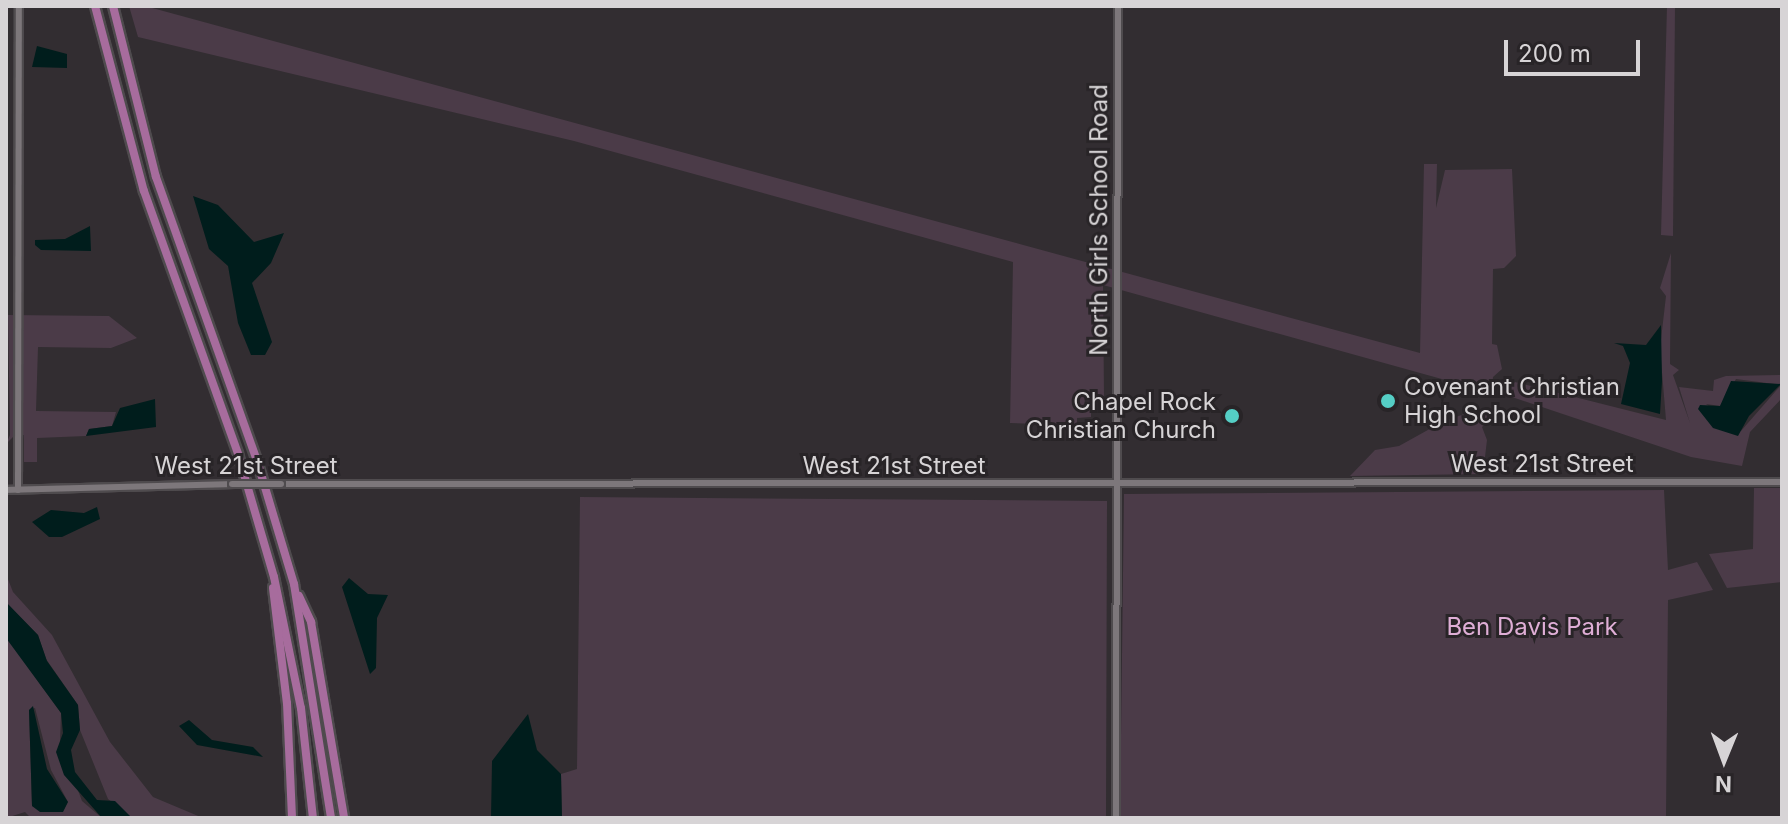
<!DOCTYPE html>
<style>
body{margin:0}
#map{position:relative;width:1788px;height:824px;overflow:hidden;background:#322d31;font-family:Inter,sans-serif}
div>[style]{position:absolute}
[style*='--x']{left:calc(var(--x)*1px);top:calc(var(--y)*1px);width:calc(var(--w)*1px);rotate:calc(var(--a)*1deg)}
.green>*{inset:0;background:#4b3b48}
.water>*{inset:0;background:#001d1c}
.roads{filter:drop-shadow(2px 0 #4f4b4e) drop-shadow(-2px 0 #4f4b4e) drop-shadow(0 2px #4f4b4e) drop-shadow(0 -2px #4f4b4e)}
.secondary>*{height:6px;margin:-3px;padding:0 3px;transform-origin:3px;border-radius:3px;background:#7d777b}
.highway>*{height:8px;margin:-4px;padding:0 4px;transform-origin:4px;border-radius:4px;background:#a76c9d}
.bridges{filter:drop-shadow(2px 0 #4f4b4e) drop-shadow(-2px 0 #4f4b4e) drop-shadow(0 2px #4f4b4e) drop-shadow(0 -2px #4f4b4e)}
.secondary-bridge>*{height:6px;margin:-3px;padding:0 3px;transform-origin:3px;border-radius:3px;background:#7d777b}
.dots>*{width:22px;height:22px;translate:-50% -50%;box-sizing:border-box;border:4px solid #282427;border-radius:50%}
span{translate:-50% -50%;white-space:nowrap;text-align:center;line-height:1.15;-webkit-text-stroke:6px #282427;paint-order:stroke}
.street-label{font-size:24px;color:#d7d4d6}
.poi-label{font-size:24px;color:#d7d4d6}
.left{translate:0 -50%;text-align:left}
.right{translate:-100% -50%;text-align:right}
.park-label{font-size:24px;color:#dfaed6}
.frame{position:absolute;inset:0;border:8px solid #d7d4d6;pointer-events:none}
.north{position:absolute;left:1684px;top:720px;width:80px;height:80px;-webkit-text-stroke:6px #282427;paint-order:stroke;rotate:181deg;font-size:22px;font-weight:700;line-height:32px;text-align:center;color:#d7d4d6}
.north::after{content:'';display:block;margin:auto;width:28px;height:36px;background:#d7d4d6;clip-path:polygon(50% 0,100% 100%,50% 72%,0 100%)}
.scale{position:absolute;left:1504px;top:40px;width:136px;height:36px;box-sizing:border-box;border:4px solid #d7d4d6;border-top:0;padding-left:10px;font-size:24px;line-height:28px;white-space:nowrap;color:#d7d4d6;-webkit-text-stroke:6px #282427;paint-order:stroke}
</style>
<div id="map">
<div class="green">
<div style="clip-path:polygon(129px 6px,145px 6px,1420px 353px,1424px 164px,1437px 164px,1436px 208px,1445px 170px,1512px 169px,1516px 256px,1504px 268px,1493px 269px,1492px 344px,1497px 345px,1502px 369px,1493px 377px,1492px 393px,1103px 285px,1104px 396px,1091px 397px,1091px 417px,1077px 418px,1077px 425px,1010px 423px,1013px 262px,574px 141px,138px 37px)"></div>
<div style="clip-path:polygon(1667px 6px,1675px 6px,1673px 236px,1661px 235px)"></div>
<div style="clip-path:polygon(evenodd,1671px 253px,1670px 364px,1679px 370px,1673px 375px,1690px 423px,1679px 387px,1713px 391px,1714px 380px,1726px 376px,1782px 375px,1782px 398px,1750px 432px,1742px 466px,1691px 457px,1503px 394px,1515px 382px,1666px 420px,1660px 348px,1666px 296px,1660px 288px,1671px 253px,1736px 379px,1781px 385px,1741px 431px,1706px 404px,1720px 406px,1736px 379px)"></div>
<div style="clip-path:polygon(8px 315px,109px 316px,137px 338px,111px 348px,38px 347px,36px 411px,116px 412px,112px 426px,89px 429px,86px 436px,37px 438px,37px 462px,24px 462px,24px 435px,14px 436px,6px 444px,10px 435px)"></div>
<div style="clip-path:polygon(1479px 409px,1493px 416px,1482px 427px,1487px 440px,1483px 474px,1350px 476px,1375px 450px,1399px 446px,1444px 421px)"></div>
<div style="clip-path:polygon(1754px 488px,1782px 488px,1782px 582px,1727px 588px,1709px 554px,1753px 549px)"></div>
<div style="clip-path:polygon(1664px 490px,1668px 570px,1697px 562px,1713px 590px,1668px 600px,1666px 818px,1120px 818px,1124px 494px)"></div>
<div style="clip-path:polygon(580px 497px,1107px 501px,1106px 818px,562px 818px,561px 774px,577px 769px)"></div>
<div style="clip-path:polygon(6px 574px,13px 592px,52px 635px,110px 742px,153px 797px,203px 818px,132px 818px,108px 799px,80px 730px,78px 705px,46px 659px,38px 635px,6px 603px)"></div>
<div style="clip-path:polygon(evenodd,6px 636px,61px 713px,60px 743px,82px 801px,102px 818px,31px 818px,25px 812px,6px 818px,6px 636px,35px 708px,51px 770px,68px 802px,53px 812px,32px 806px,29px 710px,35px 708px)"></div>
</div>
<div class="water">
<div style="clip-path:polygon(37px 46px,67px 54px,67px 68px,32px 67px)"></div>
<div style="clip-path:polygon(193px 196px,218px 205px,254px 242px,284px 233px,271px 263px,252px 283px,272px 342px,265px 355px,251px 355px,238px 323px,228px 266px,209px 249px)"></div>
<div style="clip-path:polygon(90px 226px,91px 251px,41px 250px,35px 245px,35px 240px,65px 239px)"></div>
<div style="clip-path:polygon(1661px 325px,1662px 381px,1660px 414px,1621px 404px,1630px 363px,1623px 346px,1614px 343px,1646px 345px)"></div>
<div style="clip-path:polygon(1731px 381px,1781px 384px,1749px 416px,1738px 436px,1713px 428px,1698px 409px,1700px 405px,1720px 406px)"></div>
<div style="clip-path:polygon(155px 399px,156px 427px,86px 436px,89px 429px,112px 426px,120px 408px)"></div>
<div style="clip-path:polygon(97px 507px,100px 519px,62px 537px,49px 537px,32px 522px,51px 510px,84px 513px)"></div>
<div style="clip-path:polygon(349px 578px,368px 594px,388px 595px,377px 618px,376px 668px,370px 674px,342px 587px)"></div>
<div style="clip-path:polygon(6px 602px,38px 635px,47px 661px,78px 705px,80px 730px,71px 750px,75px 772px,97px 800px,115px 801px,132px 818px,102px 818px,64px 775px,56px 752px,63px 733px,61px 713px,6px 638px)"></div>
<div style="clip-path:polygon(33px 706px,47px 769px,68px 802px,63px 812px,40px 812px,32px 806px,29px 710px)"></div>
<div style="clip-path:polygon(528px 714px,537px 750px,561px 774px,562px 818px,491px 818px,492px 761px)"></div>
<div style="clip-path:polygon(189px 720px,212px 740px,253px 747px,263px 757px,197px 745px,179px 726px)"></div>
</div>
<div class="roads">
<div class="secondary">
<div style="--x:281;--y:484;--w:1501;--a:-0.08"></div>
<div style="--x:6;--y:490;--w:226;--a:-1.5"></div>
<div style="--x:18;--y:490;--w:484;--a:-89.9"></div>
<div style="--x:1116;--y:818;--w:812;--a:-89.86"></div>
</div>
<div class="highway">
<div style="--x:95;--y:6;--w:191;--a:75.2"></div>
<div style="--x:144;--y:191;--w:279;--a:70.3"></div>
<div style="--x:238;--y:454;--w:128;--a:73.7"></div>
<div style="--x:274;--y:577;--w:134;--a:78.4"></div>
<div style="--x:301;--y:708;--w:111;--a:83.8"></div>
<div style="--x:113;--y:6;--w:176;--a:75.9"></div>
<div style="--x:156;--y:177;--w:305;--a:70.4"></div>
<div style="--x:258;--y:464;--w:125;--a:73.3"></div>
<div style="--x:294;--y:584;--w:237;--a:81"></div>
<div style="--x:273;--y:588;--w:116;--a:83.1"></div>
<div style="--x:287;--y:703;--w:115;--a:87.5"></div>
<div style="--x:299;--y:596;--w:29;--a:65"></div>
<div style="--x:311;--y:622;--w:199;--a:80.4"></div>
</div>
</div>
<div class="bridges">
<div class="secondary-bridge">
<div style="--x:232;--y:484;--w:49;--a:0"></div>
</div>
</div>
<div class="dots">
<div style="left:1388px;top:401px;background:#55cec5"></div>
<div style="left:1232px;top:416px;background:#55cec5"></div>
</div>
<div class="street-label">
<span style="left:1099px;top:220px;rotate:-90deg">North Girls School Road</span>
<span style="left:1542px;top:464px">West 21st Street</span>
<span style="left:246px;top:466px">West 21st Street</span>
<span style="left:894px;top:466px">West 21st Street</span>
</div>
<div class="poi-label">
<span class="left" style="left:1404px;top:401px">Covenant Christian<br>High School</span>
<span class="right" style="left:1216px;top:416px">Chapel Rock<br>Christian Church</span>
</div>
<div class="park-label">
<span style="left:1532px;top:627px">Ben Davis Park</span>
</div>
<div class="frame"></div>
<div class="north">N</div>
<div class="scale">200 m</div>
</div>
